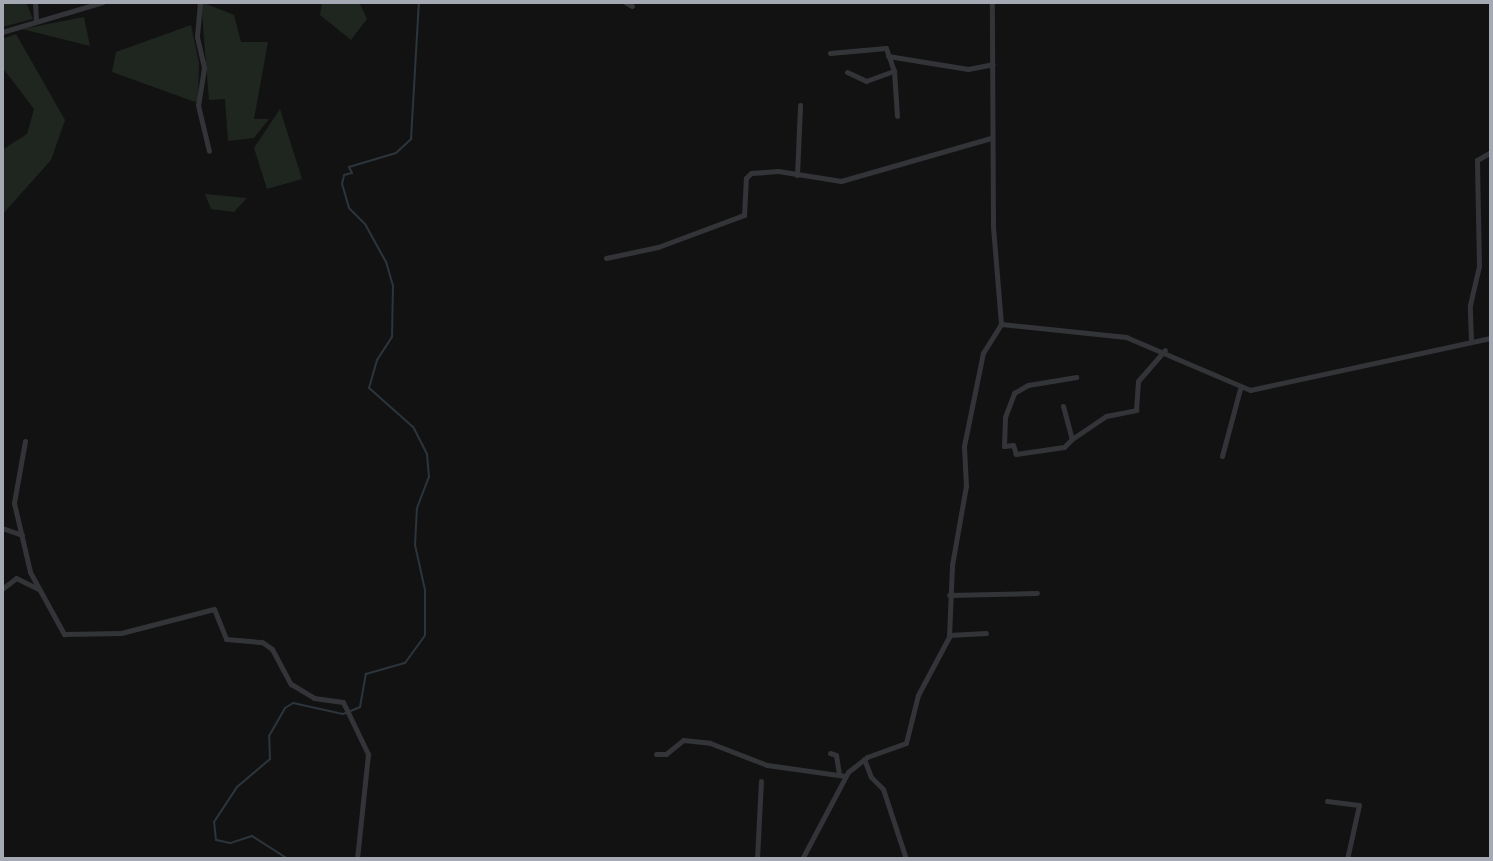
<!DOCTYPE html>
<style>
body{margin:0}
#map{position:relative;width:1493px;height:861px;overflow:hidden;background:#121213;font-family:Raleway,sans-serif}
div>[style]{position:absolute}
[style*='--x']{left:calc(var(--x)*1px);top:calc(var(--y)*1px);width:calc(var(--w)*1px);rotate:calc(var(--a)*1deg)}
.green>*{inset:0;background:#1e261f}
.stream>*{height:2px;margin:-1px;padding:0 1px;transform-origin:1px;border-radius:1px;background:#2c353b}
.street>*{height:5px;margin:-2.5px;padding:0 2.5px;transform-origin:2.5px;border-radius:2.5px;background:#333438}
span{translate:-50% -50%;white-space:nowrap;text-align:center;line-height:1.15;-webkit-text-stroke:6px #0d0d0e;paint-order:stroke}
.frame{position:absolute;inset:0;border:4px solid #a4a9b3;pointer-events:none}
</style>
<div id="map">
<div class="green">
<div style="clip-path:polygon(2px 2px,26px 2px,33px 19px,2px 27px)"></div>
<div style="clip-path:polygon(201px 2px,234px 15px,241px 42px,268px 42px,254px 119px,269px 119px,254px 138px,228px 141px,225px 99px,209px 100px)"></div>
<div style="clip-path:polygon(322px 2px,359px 2px,367px 19px,351px 40px,320px 15px)"></div>
<div style="clip-path:polygon(84px 17px,90px 46px,22px 29px)"></div>
<div style="clip-path:polygon(191px 25px,199px 63px,198px 103px,112px 72px,116px 52px)"></div>
<div style="clip-path:polygon(16px 34px,65px 120px,51px 160px,2px 215px,2px 150px,27px 134px,34px 109px,2px 67px,2px 39px)"></div>
<div style="clip-path:polygon(280px 109px,302px 179px,267px 189px,254px 148px)"></div>
<div style="clip-path:polygon(205px 194px,247px 198px,234px 212px,211px 209px)"></div>
</div>
<div class="stream">
<div style="--x:288;--y:859;--w:43;--a:-147.4"></div>
<div style="--x:252;--y:836;--w:23;--a:162"></div>
<div style="--x:230;--y:843;--w:14;--a:-168"></div>
<div style="--x:216;--y:840;--w:18;--a:-96"></div>
<div style="--x:214;--y:822;--w:42;--a:-56.7"></div>
<div style="--x:237;--y:787;--w:43;--a:-40.3"></div>
<div style="--x:270;--y:759;--w:23;--a:-92"></div>
<div style="--x:269;--y:736;--w:32;--a:-60"></div>
<div style="--x:285;--y:708;--w:9;--a:-32"></div>
<div style="--x:293;--y:703;--w:51;--a:12.4"></div>
<div style="--x:343;--y:714;--w:18;--a:-22"></div>
<div style="--x:360;--y:707;--w:34;--a:-80"></div>
<div style="--x:366;--y:674;--w:41;--a:-15.8"></div>
<div style="--x:405;--y:663;--w:34;--a:-54"></div>
<div style="--x:425;--y:635;--w:45;--a:-90"></div>
<div style="--x:425;--y:590;--w:46;--a:-102.5"></div>
<div style="--x:415;--y:545;--w:37;--a:-87"></div>
<div style="--x:417;--y:508;--w:33;--a:-69"></div>
<div style="--x:429;--y:477;--w:23;--a:-95"></div>
<div style="--x:427;--y:454;--w:30;--a:-117"></div>
<div style="--x:413;--y:427;--w:59;--a:-138.4"></div>
<div style="--x:369;--y:388;--w:29;--a:-74"></div>
<div style="--x:377;--y:360;--w:27;--a:-57"></div>
<div style="--x:392;--y:337;--w:51;--a:-88.9"></div>
<div style="--x:393;--y:286;--w:25;--a:-106"></div>
<div style="--x:386;--y:262;--w:43;--a:-118.9"></div>
<div style="--x:365;--y:224;--w:23;--a:-135"></div>
<div style="--x:349;--y:208;--w:25;--a:-106"></div>
<div style="--x:342;--y:184;--w:9;--a:-77"></div>
<div style="--x:344;--y:175;--w:8;--a:-14"></div>
<div style="--x:352;--y:173;--w:7;--a:-117"></div>
<div style="--x:349;--y:167;--w:49;--a:-16.6"></div>
<div style="--x:396;--y:153;--w:21;--a:-43"></div>
<div style="--x:411;--y:139;--w:137;--a:-86.7"></div>
</div>
<div class="street">
<div style="--x:35;--y:2;--w:18;--a:87"></div>
<div style="--x:200;--y:2;--w:35;--a:95"></div>
<div style="--x:197;--y:37;--w:32;--a:77"></div>
<div style="--x:204;--y:68;--w:37;--a:99"></div>
<div style="--x:198;--y:105;--w:47;--a:76.6"></div>
<div style="--x:625;--y:2;--w:8;--a:30"></div>
<div style="--x:2;--y:32;--w:105;--a:-16.5"></div>
<div style="--x:830;--y:53;--w:56;--a:-5.1"></div>
<div style="--x:886;--y:48;--w:24;--a:71"></div>
<div style="--x:894;--y:71;--w:45;--a:86.2"></div>
<div style="--x:888;--y:56;--w:81;--a:9.2"></div>
<div style="--x:968;--y:69;--w:25;--a:-11"></div>
<div style="--x:847;--y:72;--w:21;--a:25"></div>
<div style="--x:866;--y:81;--w:30;--a:-20"></div>
<div style="--x:797;--y:175;--w:70;--a:-87.5"></div>
<div style="--x:606;--y:258;--w:53;--a:-11.9"></div>
<div style="--x:658;--y:247;--w:92;--a:-20.4"></div>
<div style="--x:744;--y:215;--w:37;--a:-87"></div>
<div style="--x:746;--y:178;--w:7;--a:-45"></div>
<div style="--x:751;--y:173;--w:27;--a:-4"></div>
<div style="--x:778;--y:171;--w:64;--a:9"></div>
<div style="--x:841;--y:181;--w:156;--a:-16"></div>
<div style="--x:1001;--y:324;--w:126;--a:5.9"></div>
<div style="--x:1126;--y:337;--w:135;--a:23.1"></div>
<div style="--x:1250;--y:390;--w:247;--a:-12.2"></div>
<div style="--x:1471;--y:341;--w:36;--a:-92"></div>
<div style="--x:1470;--y:305;--w:40;--a:-77"></div>
<div style="--x:1479;--y:266;--w:106;--a:-91.1"></div>
<div style="--x:1477;--y:160;--w:16;--a:-30"></div>
<div style="--x:1063;--y:406;--w:34;--a:75"></div>
<div style="--x:1072;--y:439;--w:41;--a:-34.1"></div>
<div style="--x:1106;--y:416;--w:31;--a:-11"></div>
<div style="--x:1136;--y:410;--w:29;--a:-86"></div>
<div style="--x:1138;--y:381;--w:41;--a:-48.9"></div>
<div style="--x:1072;--y:439;--w:11;--a:135"></div>
<div style="--x:1064;--y:447;--w:49;--a:171.7"></div>
<div style="--x:1016;--y:454;--w:9;--a:-108"></div>
<div style="--x:1013;--y:445;--w:9;--a:174"></div>
<div style="--x:1004;--y:446;--w:29;--a:-88"></div>
<div style="--x:1005;--y:417;--w:26;--a:-69"></div>
<div style="--x:1014;--y:393;--w:16;--a:-30"></div>
<div style="--x:1028;--y:385;--w:49;--a:-9.5"></div>
<div style="--x:25;--y:441;--w:63;--a:100.1"></div>
<div style="--x:14;--y:503;--w:71;--a:76.9"></div>
<div style="--x:30;--y:572;--w:71;--a:61.3"></div>
<div style="--x:64;--y:634;--w:57;--a:-1"></div>
<div style="--x:121;--y:633;--w:96;--a:-14.5"></div>
<div style="--x:214;--y:609;--w:32;--a:68"></div>
<div style="--x:226;--y:639;--w:36;--a:5"></div>
<div style="--x:262;--y:642;--w:12;--a:35"></div>
<div style="--x:272;--y:649;--w:40;--a:62"></div>
<div style="--x:291;--y:684;--w:27;--a:31"></div>
<div style="--x:314;--y:698;--w:29;--a:8"></div>
<div style="--x:343;--y:702;--w:58;--a:64.3"></div>
<div style="--x:368;--y:754;--w:106;--a:96"></div>
<div style="--x:1222;--y:456;--w:69;--a:-75"></div>
<div style="--x:2;--y:528;--w:21;--a:19"></div>
<div style="--x:2;--y:589;--w:18;--a:-38"></div>
<div style="--x:16;--y:578;--w:25;--a:26"></div>
<div style="--x:949;--y:595;--w:88;--a:-1.3"></div>
<div style="--x:949;--y:635;--w:37;--a:-3"></div>
<div style="--x:830;--y:753;--w:6;--a:18"></div>
<div style="--x:836;--y:755;--w:18;--a:81"></div>
<div style="--x:656;--y:754;--w:10;--a:0"></div>
<div style="--x:666;--y:754;--w:22;--a:-39"></div>
<div style="--x:683;--y:740;--w:27;--a:6"></div>
<div style="--x:710;--y:743;--w:61;--a:21.1"></div>
<div style="--x:767;--y:765;--w:79;--a:8"></div>
<div style="--x:864;--y:759;--w:19;--a:69"></div>
<div style="--x:871;--y:777;--w:17;--a:45"></div>
<div style="--x:883;--y:789;--w:74;--a:71.8"></div>
<div style="--x:1327;--y:801;--w:32;--a:7"></div>
<div style="--x:1359;--y:805;--w:55;--a:102.5"></div>
<div style="--x:757;--y:859;--w:78;--a:-87.1"></div>
<div style="--x:802;--y:859;--w:98;--a:-62.1"></div>
<div style="--x:848;--y:772;--w:24;--a:-38"></div>
<div style="--x:867;--y:757;--w:41;--a:-19.7"></div>
<div style="--x:906;--y:743;--w:49;--a:-76"></div>
<div style="--x:918;--y:695;--w:66;--a:-61.9"></div>
<div style="--x:949;--y:637;--w:72;--a:-87.6"></div>
<div style="--x:952;--y:565;--w:80;--a:-80"></div>
<div style="--x:966;--y:486;--w:40;--a:-92.9"></div>
<div style="--x:964;--y:446;--w:95;--a:-78.5"></div>
<div style="--x:983;--y:353;--w:34;--a:-58"></div>
<div style="--x:1001;--y:324;--w:98;--a:-94.7"></div>
<div style="--x:993;--y:226;--w:224;--a:-90.3"></div>
</div>
<div class="frame"></div>
</div>
